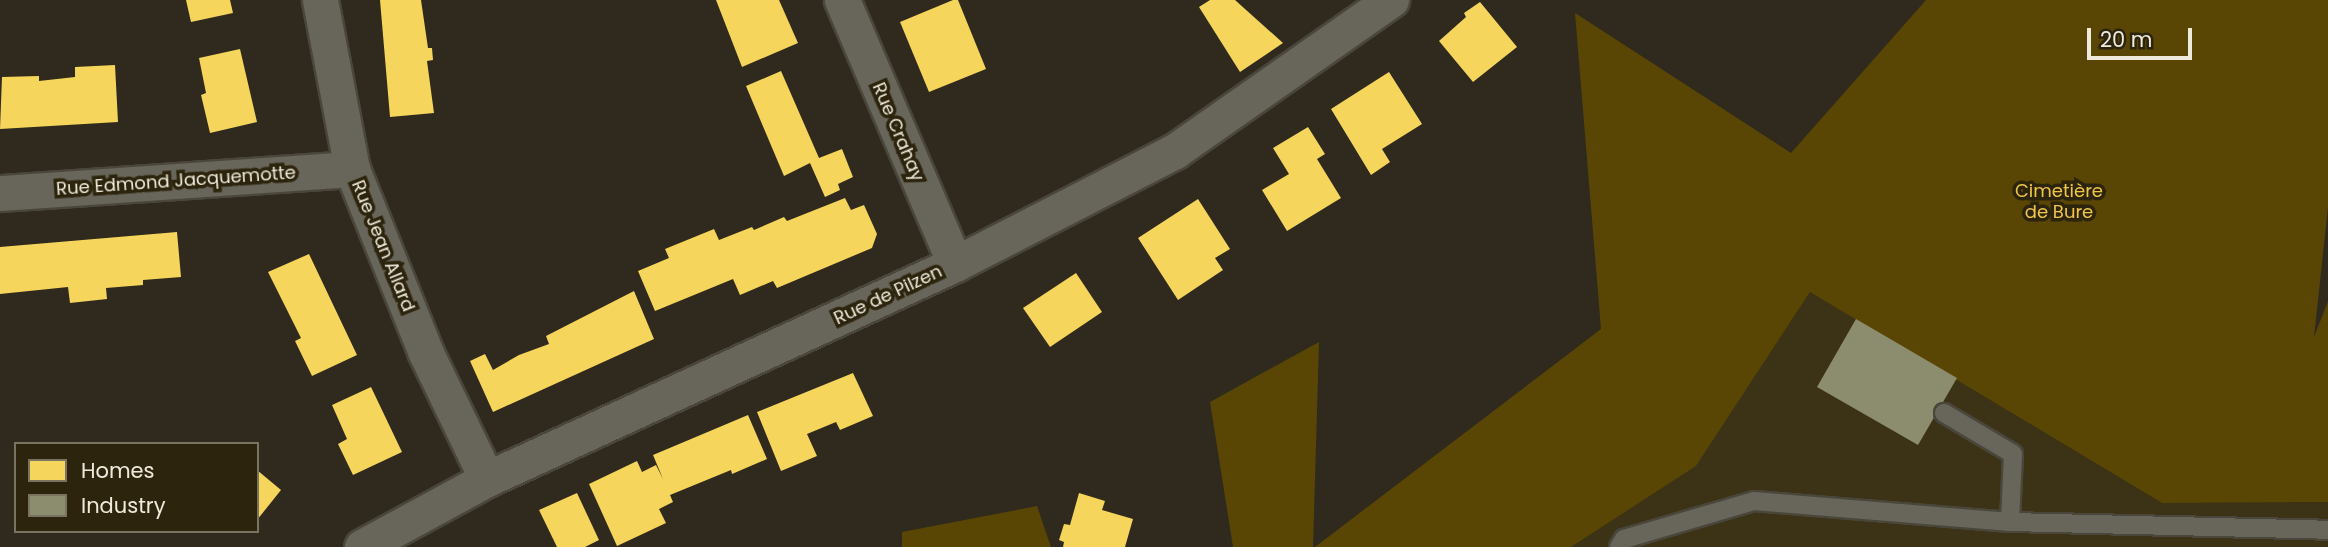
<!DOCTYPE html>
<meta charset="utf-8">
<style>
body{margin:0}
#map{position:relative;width:2328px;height:547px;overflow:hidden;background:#2f2a1d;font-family:Poppins,sans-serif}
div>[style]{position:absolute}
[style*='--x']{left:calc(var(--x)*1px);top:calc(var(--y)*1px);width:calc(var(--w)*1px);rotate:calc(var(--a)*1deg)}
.built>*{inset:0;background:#3c3215}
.green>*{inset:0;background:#594604}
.homes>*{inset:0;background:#f6d55c}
.industry>*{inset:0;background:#8c8c6e}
.roads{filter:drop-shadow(2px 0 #4a463b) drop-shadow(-2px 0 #4a463b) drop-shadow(0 2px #4a463b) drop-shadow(0 -2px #4a463b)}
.service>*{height:18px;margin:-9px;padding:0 9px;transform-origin:9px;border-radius:9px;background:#68655a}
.minor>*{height:35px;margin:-17.5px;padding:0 17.5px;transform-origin:17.5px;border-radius:17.5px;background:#68655a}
span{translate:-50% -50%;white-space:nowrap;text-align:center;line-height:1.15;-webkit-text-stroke:7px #2c240c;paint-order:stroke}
.street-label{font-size:18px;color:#efeadc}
.park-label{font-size:18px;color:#efc64a}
.legend{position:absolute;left:14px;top:442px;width:245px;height:91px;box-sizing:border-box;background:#2c240c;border:2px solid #7a735f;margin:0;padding:9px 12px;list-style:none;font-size:21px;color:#efeadc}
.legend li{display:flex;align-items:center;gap:14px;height:35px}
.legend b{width:35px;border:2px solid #7a735f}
.scale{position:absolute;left:2087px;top:28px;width:105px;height:32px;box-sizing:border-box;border:4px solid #efeadc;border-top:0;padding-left:9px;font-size:21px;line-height:24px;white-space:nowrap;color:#efeadc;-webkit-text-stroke:5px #2c240c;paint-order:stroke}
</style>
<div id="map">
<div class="built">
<div style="clip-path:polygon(1810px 292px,2162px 503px,2328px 502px,2328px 547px,1571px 547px,1696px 466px)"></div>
</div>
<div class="green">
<div style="clip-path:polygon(1926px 0,2328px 0,2328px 207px,2314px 337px,2328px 301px,2328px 502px,2162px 503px,1810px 292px,1696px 466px,1571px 547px,1315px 547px,1601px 329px,1575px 13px,1791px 153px)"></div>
<div style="clip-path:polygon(1319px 342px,1313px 547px,1233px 547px,1210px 402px)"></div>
<div style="clip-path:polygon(1037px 506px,1051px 547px,902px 547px,902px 532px)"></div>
</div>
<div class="homes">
<div style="clip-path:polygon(186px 0,230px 0,233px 13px,191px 22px)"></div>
<div style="clip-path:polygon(380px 0,421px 0,428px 48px,432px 48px,433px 60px,427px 61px,434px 113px,390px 117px)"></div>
<div style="clip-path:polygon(716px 0,779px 0,798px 43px,742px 67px)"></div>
<div style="clip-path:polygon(953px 0,958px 0,986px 69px,929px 92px,900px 22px)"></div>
<div style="clip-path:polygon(1210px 0,1235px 0,1283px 43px,1240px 72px,1199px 7px)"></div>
<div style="clip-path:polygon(1480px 2px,1517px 47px,1473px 82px,1439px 41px,1466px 17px,1464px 13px)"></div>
<div style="clip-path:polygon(240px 49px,257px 122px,210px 133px,201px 95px,206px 93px,199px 58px)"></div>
<div style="clip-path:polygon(115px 65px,118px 122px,0 129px,2px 77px,39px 76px,39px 81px,75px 77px,75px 67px)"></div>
<div style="clip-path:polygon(781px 71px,819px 158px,842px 149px,853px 177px,838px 184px,840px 190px,825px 197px,810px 163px,784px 176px,746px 86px)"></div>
<div style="clip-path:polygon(1389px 72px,1422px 124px,1382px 149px,1390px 162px,1371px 175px,1331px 109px)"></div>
<div style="clip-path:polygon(1308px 127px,1325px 154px,1317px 159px,1341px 198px,1287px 231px,1262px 190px,1289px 174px,1273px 148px)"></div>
<div style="clip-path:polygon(845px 198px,851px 210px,864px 205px,877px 234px,872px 248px,777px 288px,773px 281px,740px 295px,733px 279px,655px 311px,638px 271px,669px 258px,665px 249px,714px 229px,719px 240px,752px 227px,754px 230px,784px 217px,787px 221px)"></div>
<div style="clip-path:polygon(1198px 199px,1230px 249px,1215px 258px,1223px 270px,1178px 300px,1138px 238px)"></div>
<div style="clip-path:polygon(177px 232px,181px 277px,143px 280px,143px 285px,106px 288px,107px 299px,70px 303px,68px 287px,0 294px,0 247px)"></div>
<div style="clip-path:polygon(309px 254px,357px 355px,312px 376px,295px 341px,301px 338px,268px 272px)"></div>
<div style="clip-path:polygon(1076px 273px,1102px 312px,1050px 347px,1023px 308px)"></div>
<div style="clip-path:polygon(634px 291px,654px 339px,493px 412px,470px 361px,485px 354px,493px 370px,519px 355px,549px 344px,546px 336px)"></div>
<div style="clip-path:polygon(853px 373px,873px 416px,840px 430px,836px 422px,807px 434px,817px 456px,781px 471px,757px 412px)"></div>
<div style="clip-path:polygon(371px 387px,402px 452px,353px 475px,338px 444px,347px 439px,332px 405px)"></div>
<div style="clip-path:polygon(748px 415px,767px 459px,732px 474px,731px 470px,670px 495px,673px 502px,659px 509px,666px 523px,617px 546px,589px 484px,637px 461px,642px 472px,656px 465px,663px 479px,653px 455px)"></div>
<div style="clip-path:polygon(257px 470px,281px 490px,257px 520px)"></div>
<div style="clip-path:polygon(577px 493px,599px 540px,585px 547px,557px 547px,539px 510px)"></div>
<div style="clip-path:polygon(1079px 493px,1105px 501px,1102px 510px,1133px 519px,1125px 547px,1063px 547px,1064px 542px,1059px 540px,1064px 524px,1070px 525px)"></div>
</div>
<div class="industry">
<div style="clip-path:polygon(1856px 319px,1957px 378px,1918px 445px,1817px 387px)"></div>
</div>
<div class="roads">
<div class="service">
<div style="--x:1944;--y:413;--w:80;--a:30.7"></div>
<div style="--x:2013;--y:454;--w:68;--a:92.5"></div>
<div style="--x:1619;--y:547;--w:9;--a:-58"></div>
<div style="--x:1624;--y:539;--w:135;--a:-16.3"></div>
<div style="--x:1754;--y:501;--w:257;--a:4.7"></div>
<div style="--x:2010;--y:522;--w:318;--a:1.4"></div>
</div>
<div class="minor">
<div style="--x:320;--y:0;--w:172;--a:79.3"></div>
<div style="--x:352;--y:169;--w:196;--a:68.1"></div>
<div style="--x:425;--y:351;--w:142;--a:64.2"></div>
<div style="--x:842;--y:0;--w:287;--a:66.8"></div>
<div style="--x:0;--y:193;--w:353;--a:-3.9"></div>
<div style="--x:362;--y:547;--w:142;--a:-28.5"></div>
<div style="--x:487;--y:479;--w:515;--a:-24.67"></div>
<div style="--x:955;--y:264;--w:247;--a:-27.2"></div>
<div style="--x:1175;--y:151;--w:264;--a:-35"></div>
</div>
</div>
<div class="street-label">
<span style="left:898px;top:132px;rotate:67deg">Rue Crahay</span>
<span style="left:176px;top:181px;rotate:-4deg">Rue Edmond Jacquemotte</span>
<span style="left:383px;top:246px;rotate:68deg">Rue Jean Allard</span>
<span style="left:888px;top:295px;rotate:-25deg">Rue de Pilzen</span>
</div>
<div class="park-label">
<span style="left:2059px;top:202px">Cimetière<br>de Bure</span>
</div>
<ul class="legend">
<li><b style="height:19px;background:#f6d55c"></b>Homes</li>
<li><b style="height:19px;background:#8c8c6e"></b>Industry</li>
</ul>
<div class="scale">20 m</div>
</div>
